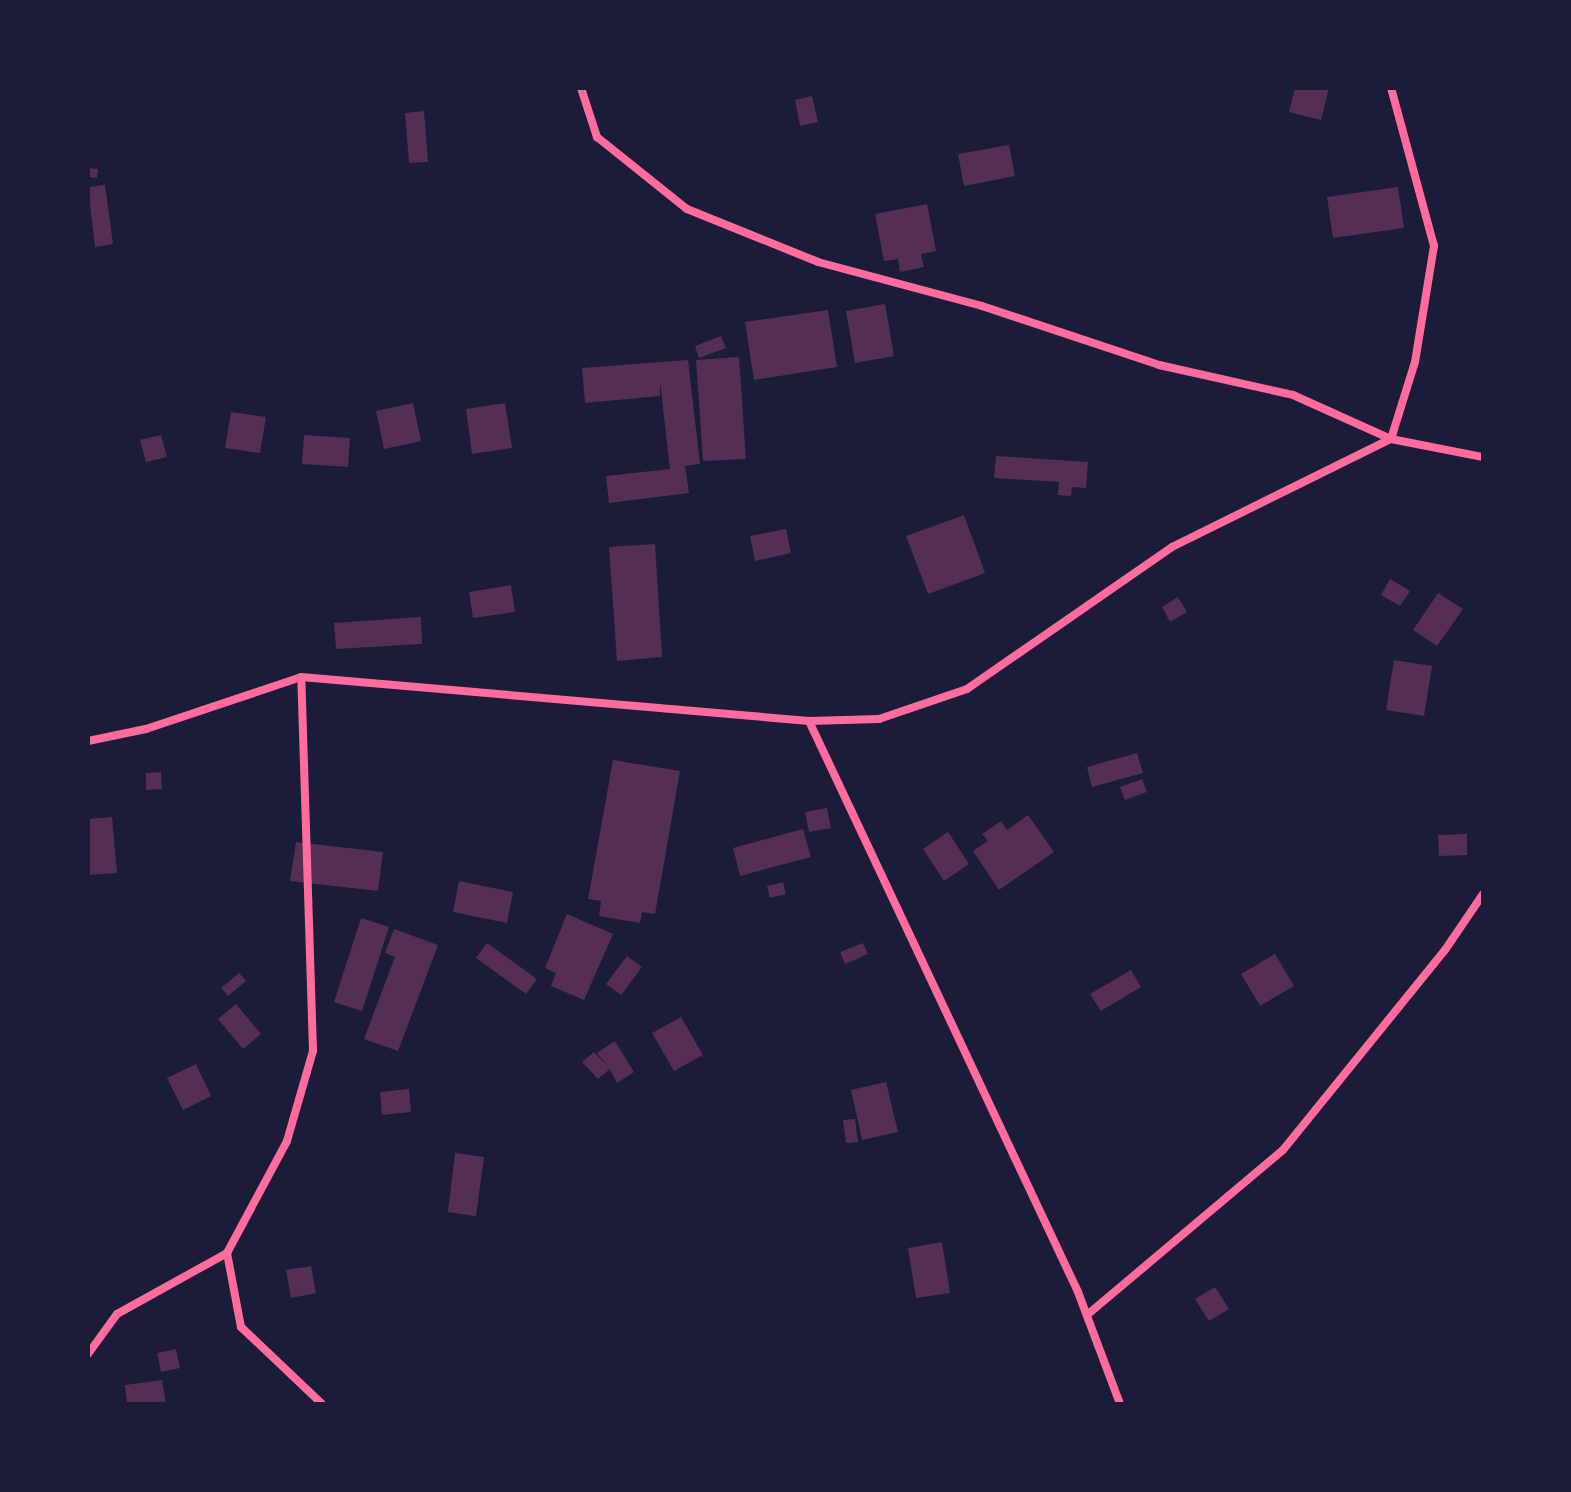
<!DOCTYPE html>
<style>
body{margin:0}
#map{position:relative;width:1571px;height:1492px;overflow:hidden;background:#1b1b3a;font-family:"PT Serif",serif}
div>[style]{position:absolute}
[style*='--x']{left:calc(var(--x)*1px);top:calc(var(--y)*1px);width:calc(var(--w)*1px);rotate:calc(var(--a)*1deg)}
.building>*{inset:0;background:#542f53}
.minor>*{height:8px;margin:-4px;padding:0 4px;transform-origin:4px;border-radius:4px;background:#ff6b9d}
span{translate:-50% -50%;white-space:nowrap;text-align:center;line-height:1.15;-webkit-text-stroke:8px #1b1b3a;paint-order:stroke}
.frame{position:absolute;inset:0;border:90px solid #1b1b3a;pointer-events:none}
</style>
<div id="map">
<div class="building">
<div style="clip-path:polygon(1295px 88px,1329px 88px,1321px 120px,1289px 112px)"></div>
<div style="clip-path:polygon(812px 96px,818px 122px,800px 126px,795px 100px)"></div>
<div style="clip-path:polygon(424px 111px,428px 162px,409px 163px,405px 113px)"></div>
<div style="clip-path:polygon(1009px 145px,1015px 176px,964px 186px,958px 154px)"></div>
<div style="clip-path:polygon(88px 168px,98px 169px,97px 178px,88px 177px)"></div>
<div style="clip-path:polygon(105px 185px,113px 244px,95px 247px,88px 187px)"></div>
<div style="clip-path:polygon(1398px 187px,1404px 228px,1333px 238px,1327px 197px)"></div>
<div style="clip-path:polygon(927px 204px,936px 251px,921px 254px,924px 267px,900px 272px,898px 259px,884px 261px,875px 214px)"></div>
<div style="clip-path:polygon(885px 304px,894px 356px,855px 363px,846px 311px)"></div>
<div style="clip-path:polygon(828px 310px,837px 367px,754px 380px,745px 322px)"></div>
<div style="clip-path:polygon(721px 336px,726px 348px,699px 358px,695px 346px)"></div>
<div style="clip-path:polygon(739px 357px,746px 459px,703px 461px,696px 360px)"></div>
<div style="clip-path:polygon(688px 360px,700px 464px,685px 466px,689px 493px,609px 503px,606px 476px,670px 469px,660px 382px,660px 396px,585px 403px,582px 368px)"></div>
<div style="clip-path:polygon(413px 403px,421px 441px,384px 449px,376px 411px)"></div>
<div style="clip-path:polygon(505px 403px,512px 448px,472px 454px,466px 409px)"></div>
<div style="clip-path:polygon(231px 412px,266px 417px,260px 453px,225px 448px)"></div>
<div style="clip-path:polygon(161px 435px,167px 457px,146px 462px,140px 440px)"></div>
<div style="clip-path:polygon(304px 435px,350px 438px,348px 467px,302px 464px)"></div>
<div style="clip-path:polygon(996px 456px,1088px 462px,1086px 488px,1072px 487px,1071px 496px,1058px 495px,1059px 482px,994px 478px)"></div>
<div style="clip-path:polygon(964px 515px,985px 573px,928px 594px,906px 536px)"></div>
<div style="clip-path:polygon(786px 529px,791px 553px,755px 561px,750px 536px)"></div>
<div style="clip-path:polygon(655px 544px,662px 657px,617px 661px,609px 547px)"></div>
<div style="clip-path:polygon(1390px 579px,1410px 591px,1400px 606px,1381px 595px)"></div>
<div style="clip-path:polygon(511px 585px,515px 612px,473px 618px,469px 592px)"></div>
<div style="clip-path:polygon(1438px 593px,1463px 609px,1437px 646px,1413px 630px)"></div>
<div style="clip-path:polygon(1178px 597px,1187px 612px,1170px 622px,1162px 607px)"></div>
<div style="clip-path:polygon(421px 617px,422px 644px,336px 649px,334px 623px)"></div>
<div style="clip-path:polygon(1394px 660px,1432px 666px,1424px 716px,1386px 710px)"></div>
<div style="clip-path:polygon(1137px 753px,1143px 773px,1092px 787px,1087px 767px)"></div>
<div style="clip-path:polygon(613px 760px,680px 771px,655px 914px,642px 912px,640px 923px,599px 916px,601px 901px,588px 899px)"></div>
<div style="clip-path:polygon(161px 772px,162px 789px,146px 790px,146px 773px)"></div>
<div style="clip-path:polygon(1142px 779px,1147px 792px,1125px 800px,1120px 787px)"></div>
<div style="clip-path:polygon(827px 808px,831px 828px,809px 832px,805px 812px)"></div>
<div style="clip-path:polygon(1028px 815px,1054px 852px,999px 890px,973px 851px,988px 841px,982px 834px,1001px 821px,1007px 830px)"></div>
<div style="clip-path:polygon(112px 817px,117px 873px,88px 875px,88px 819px)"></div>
<div style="clip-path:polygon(803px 829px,811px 857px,740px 876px,733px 848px)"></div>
<div style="clip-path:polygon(948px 832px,969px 864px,944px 881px,923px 849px)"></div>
<div style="clip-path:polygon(1467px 834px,1467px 855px,1439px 856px,1438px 835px)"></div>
<div style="clip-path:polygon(296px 842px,383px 852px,378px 891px,290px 881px)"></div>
<div style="clip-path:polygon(459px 881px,513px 892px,507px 923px,453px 912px)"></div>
<div style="clip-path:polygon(783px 882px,786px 894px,770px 898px,767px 886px)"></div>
<div style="clip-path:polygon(567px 914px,613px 934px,584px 1000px,551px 986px,556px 973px,545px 968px)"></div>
<div style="clip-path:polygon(361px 918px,389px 927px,362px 1011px,334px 1002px)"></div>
<div style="clip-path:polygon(394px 929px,438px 945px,398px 1051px,364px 1039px,395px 957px,385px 953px)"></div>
<div style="clip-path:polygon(487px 943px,537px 979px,526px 994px,476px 958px)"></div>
<div style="clip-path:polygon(863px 943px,868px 954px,845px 964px,840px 952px)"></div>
<div style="clip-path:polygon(1275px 954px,1294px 986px,1260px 1006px,1241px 974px)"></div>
<div style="clip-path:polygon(627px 956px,642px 967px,621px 995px,606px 984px)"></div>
<div style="clip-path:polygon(1131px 970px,1141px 987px,1101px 1011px,1090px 994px)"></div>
<div style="clip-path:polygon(239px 973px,246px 981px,228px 996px,221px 988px)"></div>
<div style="clip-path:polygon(236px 1004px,261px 1034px,243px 1049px,218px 1019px)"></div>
<div style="clip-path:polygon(681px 1017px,703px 1055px,674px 1071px,652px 1033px)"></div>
<div style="clip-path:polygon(615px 1041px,634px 1072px,617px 1083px,610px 1069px,598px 1079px,582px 1062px,594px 1052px,607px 1065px,597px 1053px)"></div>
<div style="clip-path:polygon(196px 1064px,211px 1096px,183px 1110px,167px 1078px)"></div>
<div style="clip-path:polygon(886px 1082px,898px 1132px,862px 1140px,851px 1090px)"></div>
<div style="clip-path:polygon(409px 1089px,411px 1112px,382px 1115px,380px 1092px)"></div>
<div style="clip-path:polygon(855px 1119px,858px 1142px,846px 1143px,843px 1120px)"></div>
<div style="clip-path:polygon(455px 1153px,484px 1157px,476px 1216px,448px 1212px)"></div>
<div style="clip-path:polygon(942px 1242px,950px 1293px,916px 1298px,908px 1248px)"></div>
<div style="clip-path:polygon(311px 1266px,316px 1293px,291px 1298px,286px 1270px)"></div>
<div style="clip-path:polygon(1215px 1287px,1229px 1309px,1209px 1321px,1195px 1299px)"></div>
<div style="clip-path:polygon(176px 1349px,180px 1368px,161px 1372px,157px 1353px)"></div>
<div style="clip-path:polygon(162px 1380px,166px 1404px,127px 1404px,125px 1385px)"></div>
</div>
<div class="minor">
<div style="--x:581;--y:88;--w:52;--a:71.9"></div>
<div style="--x:597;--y:137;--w:115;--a:38.7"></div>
<div style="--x:687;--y:209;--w:141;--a:22"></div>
<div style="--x:818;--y:262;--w:170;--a:15"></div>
<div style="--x:982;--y:306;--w:187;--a:18.4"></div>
<div style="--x:1159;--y:365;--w:137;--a:12.6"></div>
<div style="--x:1293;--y:395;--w:107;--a:24.2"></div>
<div style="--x:1391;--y:439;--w:94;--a:11.1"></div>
<div style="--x:809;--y:721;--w:631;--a:64.77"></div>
<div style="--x:1078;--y:1292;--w:120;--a:69.4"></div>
<div style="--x:88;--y:741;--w:59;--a:-11.7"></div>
<div style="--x:146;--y:729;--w:163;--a:-18.5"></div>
<div style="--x:301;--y:677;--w:510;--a:4.95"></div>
<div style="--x:809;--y:721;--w:70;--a:-1.6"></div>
<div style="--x:879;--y:719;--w:93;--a:-18.8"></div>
<div style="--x:967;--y:689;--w:249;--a:-34.7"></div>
<div style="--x:1172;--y:547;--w:244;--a:-26.3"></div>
<div style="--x:1391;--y:439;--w:81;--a:-72.7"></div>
<div style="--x:1415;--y:362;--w:118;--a:-80.7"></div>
<div style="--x:1434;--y:246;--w:164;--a:-105.2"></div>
<div style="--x:227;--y:1253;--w:75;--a:79.3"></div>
<div style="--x:241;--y:1327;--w:112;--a:43.5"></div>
<div style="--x:1087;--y:1315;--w:256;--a:-40.1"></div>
<div style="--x:1283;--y:1150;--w:257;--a:-51"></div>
<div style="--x:1445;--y:950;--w:68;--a:-55.8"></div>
<div style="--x:88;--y:1354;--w:49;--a:-54.1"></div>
<div style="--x:117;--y:1314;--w:126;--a:-29"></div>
<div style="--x:227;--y:1253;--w:127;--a:-61.8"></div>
<div style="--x:287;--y:1141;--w:94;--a:-73.9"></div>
<div style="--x:313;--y:1051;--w:374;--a:-91.8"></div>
</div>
<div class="frame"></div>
</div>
